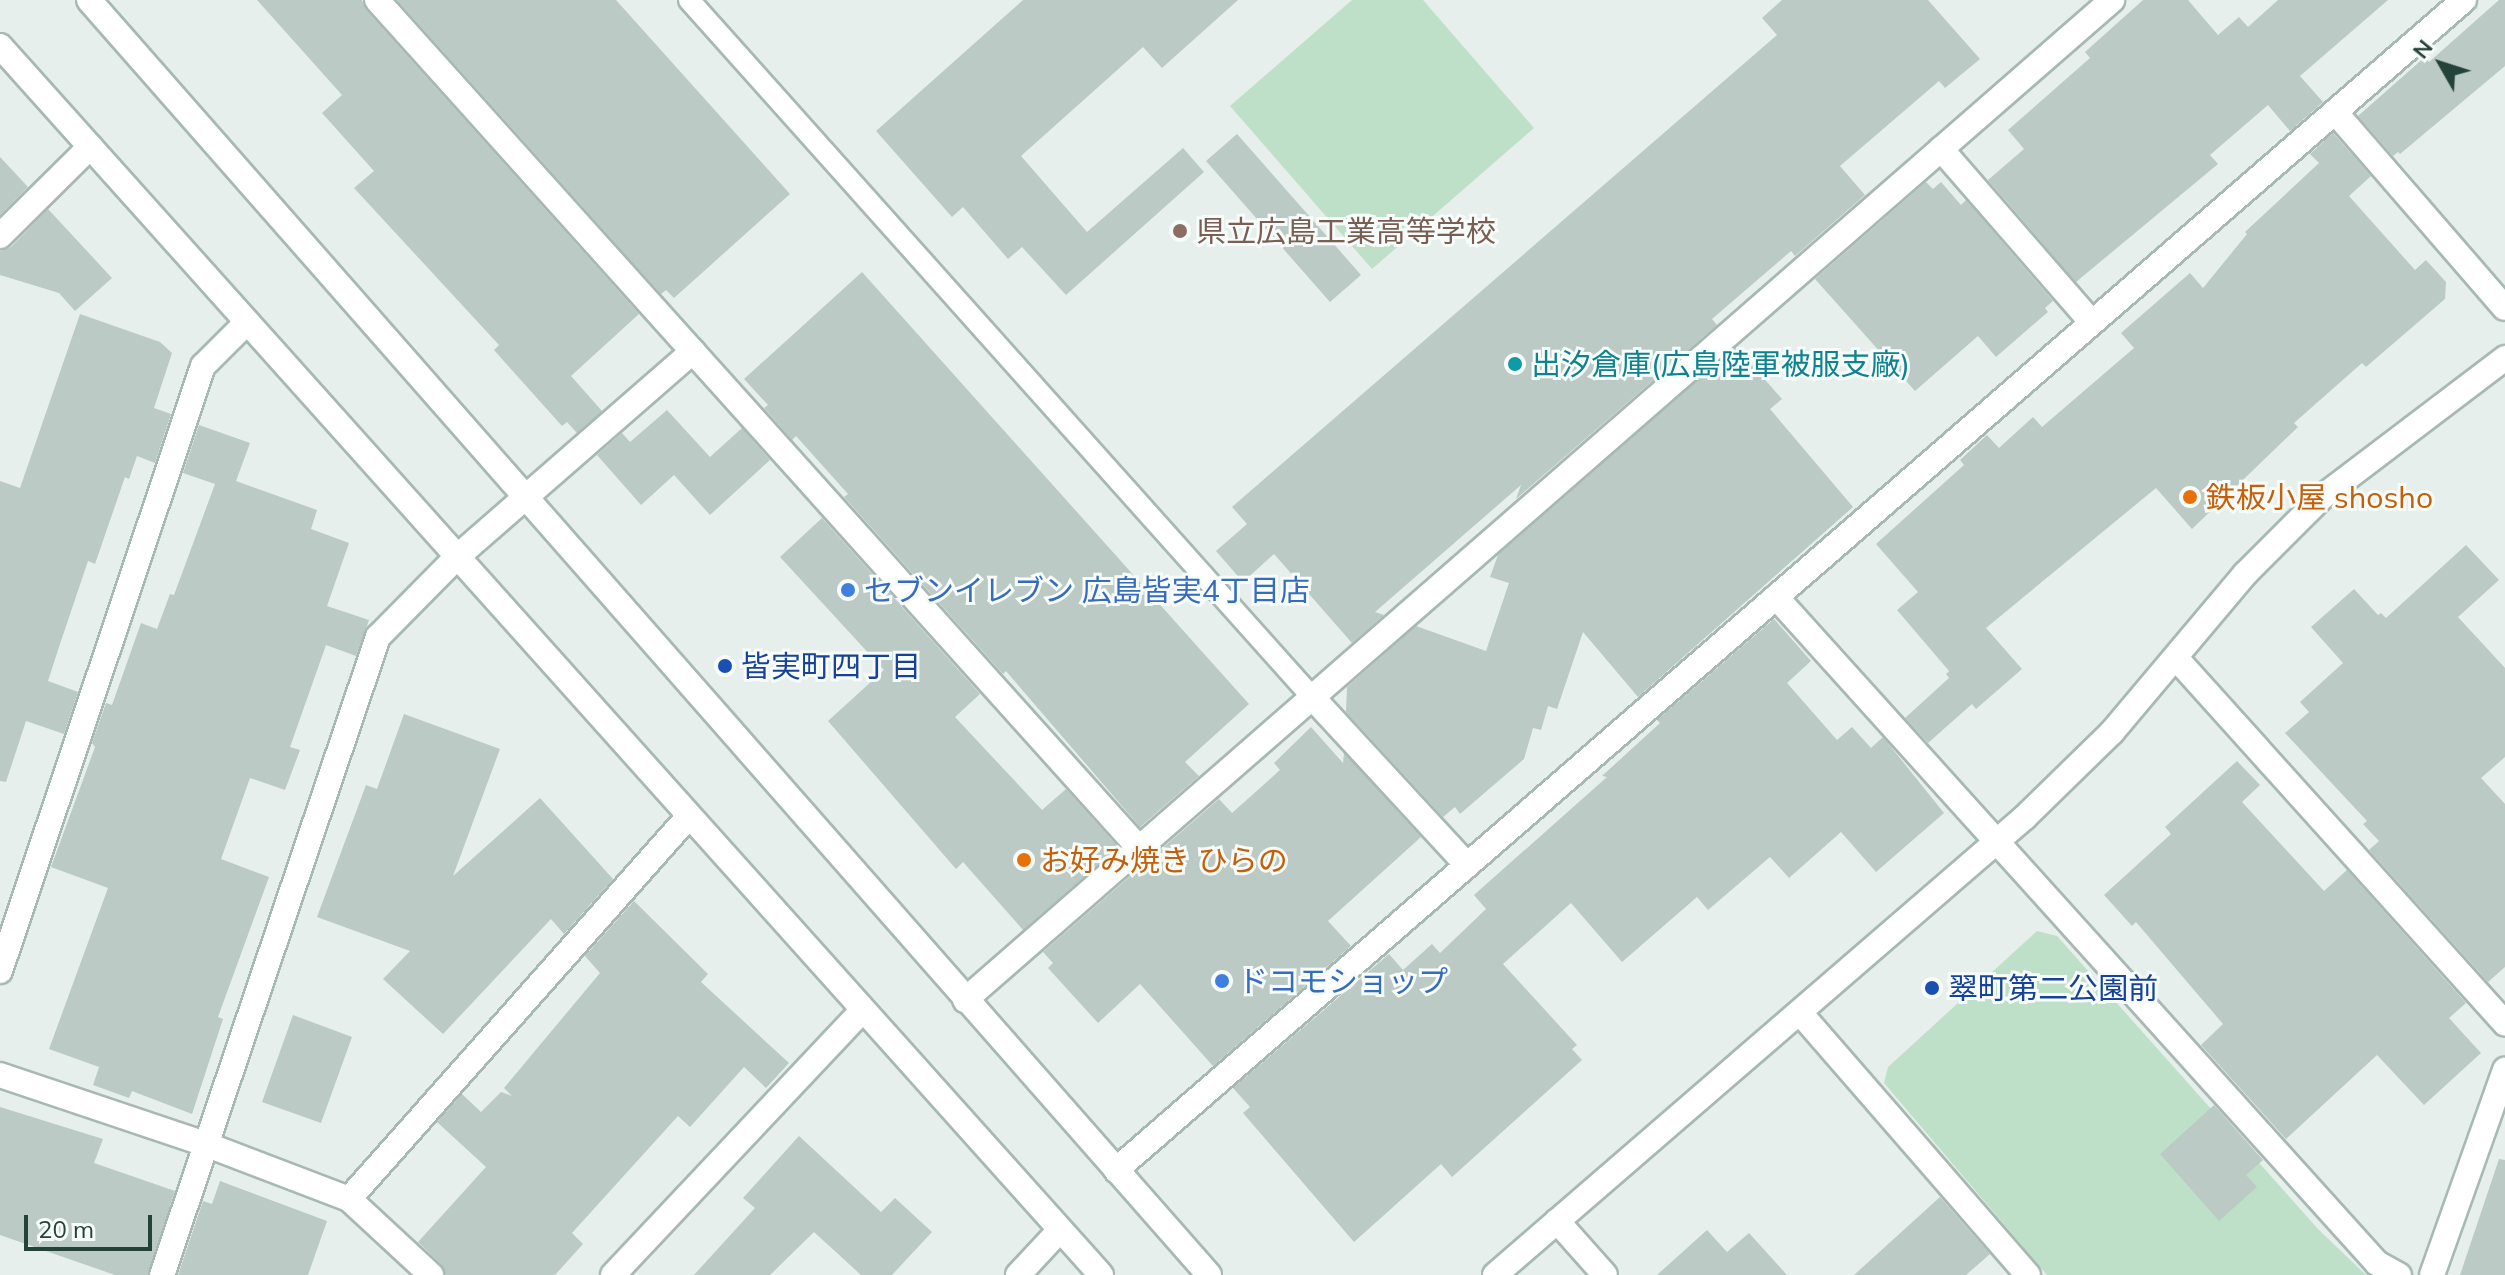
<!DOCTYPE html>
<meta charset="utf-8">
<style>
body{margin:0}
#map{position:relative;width:2505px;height:1275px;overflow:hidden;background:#e6efeb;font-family:Mulish,"Noto Sans JP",sans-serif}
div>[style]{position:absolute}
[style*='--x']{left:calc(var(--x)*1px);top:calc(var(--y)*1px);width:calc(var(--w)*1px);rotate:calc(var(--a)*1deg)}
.green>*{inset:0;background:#bfe0c8}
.building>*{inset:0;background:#bbcac4}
.roads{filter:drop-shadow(2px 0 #a8b8b2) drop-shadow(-2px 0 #a8b8b2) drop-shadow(0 2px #a8b8b2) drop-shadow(0 -2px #a8b8b2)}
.service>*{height:20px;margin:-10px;padding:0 10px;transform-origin:10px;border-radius:10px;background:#fff}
.minor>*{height:24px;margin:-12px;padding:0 12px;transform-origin:12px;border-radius:12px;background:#fff}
.tertiary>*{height:24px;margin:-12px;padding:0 12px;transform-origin:12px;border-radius:12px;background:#fff}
.dots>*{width:22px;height:22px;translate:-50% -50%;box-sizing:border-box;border:4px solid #f7fbf9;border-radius:50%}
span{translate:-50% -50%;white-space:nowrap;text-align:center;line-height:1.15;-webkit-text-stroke:6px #f7fbf9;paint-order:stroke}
.education-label{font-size:30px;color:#785e54}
.left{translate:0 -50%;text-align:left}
.culture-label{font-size:30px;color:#0d838f}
.food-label{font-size:30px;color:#c56008}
.shop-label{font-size:30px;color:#366cbe}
.transit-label{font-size:30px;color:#164399}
.north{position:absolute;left:2401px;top:24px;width:80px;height:80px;-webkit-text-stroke:6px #f7fbf9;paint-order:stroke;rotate:309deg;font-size:22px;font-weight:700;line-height:32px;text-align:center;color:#24423a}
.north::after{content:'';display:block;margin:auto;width:28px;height:36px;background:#24423a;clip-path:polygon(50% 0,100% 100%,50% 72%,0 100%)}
.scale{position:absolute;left:24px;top:1215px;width:128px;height:36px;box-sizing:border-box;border:4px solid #24423a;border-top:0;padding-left:10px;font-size:24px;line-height:28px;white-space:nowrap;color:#24423a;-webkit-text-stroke:6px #f7fbf9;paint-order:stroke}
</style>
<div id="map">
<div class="green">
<div style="clip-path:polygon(1352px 0,1423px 0,1534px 128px,1372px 269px,1230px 106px)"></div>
<div style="clip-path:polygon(2037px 931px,2057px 936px,2318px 1229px,2366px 1275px,2047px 1275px,1884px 1083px,1888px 1067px)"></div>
</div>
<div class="building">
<div style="clip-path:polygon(257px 0,362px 0,366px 10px,639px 314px,571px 376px,602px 411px,577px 433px,567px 422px,562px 426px,494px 350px,499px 345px,354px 188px,374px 171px,322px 113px,342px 95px)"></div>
<div style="clip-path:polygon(397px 0,616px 0,790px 194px,674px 298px,666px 290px,661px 294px)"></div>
<div style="clip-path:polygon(1023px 0,1238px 0,1162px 68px,1143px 47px,1021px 156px,1087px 232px,1183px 148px,1204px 172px,1066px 295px,1022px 247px,1008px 259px,963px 207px,952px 217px,876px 131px)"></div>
<div style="clip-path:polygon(1782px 0,1928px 0,1980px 59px,1945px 88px,1939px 81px,1840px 166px,1865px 195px,1795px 256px,1791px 251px,1712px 319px,1717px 325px,1516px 499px,1521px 485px,1375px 612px,1384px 615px,1352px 643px,1274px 554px,1243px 582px,1216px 551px,1247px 524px,1232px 507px,1777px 35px,1762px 18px)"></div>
<div style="clip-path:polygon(2143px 0,2188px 0,2218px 35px,2239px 17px,2248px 27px,2278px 0,2388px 0,2300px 76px,2323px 102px,2290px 131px,2268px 105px,2210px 155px,2218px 164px,2076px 282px,1988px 180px,2024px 149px,2008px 130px,2090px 58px,2085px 52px)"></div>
<div style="clip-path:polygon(2499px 0,2505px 0,2505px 66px,2400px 154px,2398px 152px,2393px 156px,2358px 116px,2425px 57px,2429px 62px)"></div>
<div style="clip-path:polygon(2333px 133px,2371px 176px,2349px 196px,2415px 270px,2426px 260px,2446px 282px,2445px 299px,2366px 367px,2362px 363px,2294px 423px,2298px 427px,2192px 529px,2156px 488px,1986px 628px,2022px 669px,1976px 709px,1972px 704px,1928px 743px,1905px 718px,1949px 678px,1946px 674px,1949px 671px,1897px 610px,1918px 592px,1876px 544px,1964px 465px,1960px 460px,1987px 435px,1999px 448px,2033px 417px,2042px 427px,2134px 348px,2121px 333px,2190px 273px,2203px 288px,2247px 234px,2245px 232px,2319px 163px,2310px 154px)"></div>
<div style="clip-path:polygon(1237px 134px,1361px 275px,1330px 302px,1206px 161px)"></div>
<div style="clip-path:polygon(0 157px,28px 187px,0 215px)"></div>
<div style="clip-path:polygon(1926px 182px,1933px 189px,1941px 182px,1961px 205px,1966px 200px,2053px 301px,2045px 308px,2048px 312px,1996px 357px,1978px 336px,1915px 391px,1815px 279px)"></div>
<div style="clip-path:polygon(48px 209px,112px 278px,75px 311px,59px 293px,0 275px,0 251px,11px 247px)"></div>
<div style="clip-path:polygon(862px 272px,1249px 704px,1185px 762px,1199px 776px,1140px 827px,1006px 671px,1003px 674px,844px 497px,848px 494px,796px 436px,792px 440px,764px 408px,768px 405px,744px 379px)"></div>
<div style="clip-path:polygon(80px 314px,160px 342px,172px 353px,154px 408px,171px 414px,155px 463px,137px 456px,129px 479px,125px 477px,95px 564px,88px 561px,59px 647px,48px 681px,78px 692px,64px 734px,26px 721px,6px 782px,0 781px,0 481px,20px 488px)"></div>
<div style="clip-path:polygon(1736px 347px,1782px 399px,1770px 409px,1853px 507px,1638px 697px,1583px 632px,1557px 709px,1548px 706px,1541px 730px,1533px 728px,1524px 759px,1460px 814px,1455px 807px,1443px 817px,1346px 712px,1347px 687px,1416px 626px,1486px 651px,1509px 583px,1490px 577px,1498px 555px)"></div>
<div style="clip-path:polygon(667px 410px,710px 457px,742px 428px,770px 460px,710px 515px,674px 475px,641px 505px,597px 455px,622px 433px,630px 442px)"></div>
<div style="clip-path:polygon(199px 425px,250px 443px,236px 481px,317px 510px,311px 529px,349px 543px,327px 606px,369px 620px,356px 656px,326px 645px,290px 747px,300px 750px,285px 790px,250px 778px,221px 859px,269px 877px,218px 1017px,223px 1019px,192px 1114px,132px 1091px,129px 1098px,93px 1085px,99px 1067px,49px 1049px,108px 888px,51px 867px,95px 747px,92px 743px,106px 703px,112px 705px,141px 623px,157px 629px,170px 594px,174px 595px,215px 484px,183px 473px)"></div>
<div style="clip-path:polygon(822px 518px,980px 694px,955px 717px,1042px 810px,1066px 789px,1118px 847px,1023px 930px,963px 862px,956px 869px,828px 721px,884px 670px,780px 557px)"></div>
<div style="clip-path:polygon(2466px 545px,2499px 580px,2458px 617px,2505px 668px,2505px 757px,2481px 778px,2505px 804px,2505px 967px,2488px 982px,2369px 850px,2379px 841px,2363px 824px,2367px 821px,2285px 733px,2309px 712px,2300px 702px,2343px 663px,2311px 627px,2354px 589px,2378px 615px,2381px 613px,2386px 618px)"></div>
<div style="clip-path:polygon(1774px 619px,1811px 661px,1787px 683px,1837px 740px,1852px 727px,1871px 748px,1883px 737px,1944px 813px,1876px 872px,1841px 832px,1789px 878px,1770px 857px,1708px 910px,1697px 897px,1622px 962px,1571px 903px,1503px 964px,1577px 1045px,1572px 1049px,1582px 1060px,1452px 1177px,1441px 1164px,1354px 1242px,1243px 1113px,1250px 1107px,1233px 1088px,1389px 954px,1403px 970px,1432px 944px,1440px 953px,1486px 909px,1474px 895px,1607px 777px,1602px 776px,1660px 723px,1657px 720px)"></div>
<div style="clip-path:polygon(404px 714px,500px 749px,453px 876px,540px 798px,613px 879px,564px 934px,551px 919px,443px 1034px,383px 979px,410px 951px,317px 917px,366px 785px,377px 789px)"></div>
<div style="clip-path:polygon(1311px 727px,1343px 763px,1344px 753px,1421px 837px,1328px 921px,1351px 946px,1213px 1066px,1140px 984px,1098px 1023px,1048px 968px,1053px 963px,1043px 952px,1219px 799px,1232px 813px,1280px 770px,1274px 763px)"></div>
<div style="clip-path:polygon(2237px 761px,2260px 785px,2242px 802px,2324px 891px,2347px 870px,2466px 1003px,2449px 1018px,2481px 1053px,2424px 1105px,2377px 1055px,2286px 1139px,2201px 1045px,2223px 1024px,2136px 922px,2132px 926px,2104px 895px,2171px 834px,2165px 827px)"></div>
<div style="clip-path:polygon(634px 901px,708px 974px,701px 982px,789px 1063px,766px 1088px,744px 1067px,690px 1127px,678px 1116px,572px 1233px,583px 1244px,555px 1275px,446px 1275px,441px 1264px,418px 1242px,486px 1167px,437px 1122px,462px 1094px,481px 1112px,501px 1092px,512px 1096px,504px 1088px,600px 973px,585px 956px)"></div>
<div style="clip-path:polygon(293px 1015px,352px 1037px,321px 1123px,262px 1102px)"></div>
<div style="clip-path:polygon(2214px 1105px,2263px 1160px,2246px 1175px,2257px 1187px,2219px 1221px,2160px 1154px)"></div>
<div style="clip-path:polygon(0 1107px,103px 1139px,94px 1163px,175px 1191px,147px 1275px,115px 1275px,0 1235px)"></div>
<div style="clip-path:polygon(799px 1136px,881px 1212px,895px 1198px,932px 1232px,892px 1275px,861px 1275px,814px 1232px,770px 1275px,694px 1275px,755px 1208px,743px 1198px)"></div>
<div style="clip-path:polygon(2499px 1159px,2505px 1160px,2505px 1275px,2460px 1275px)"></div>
<div style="clip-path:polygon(220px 1181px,327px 1221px,308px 1275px,178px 1275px,203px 1201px,212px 1204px)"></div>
<div style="clip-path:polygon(1940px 1197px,1990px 1254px,1966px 1275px,1854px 1275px)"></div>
<div style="clip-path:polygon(1707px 1230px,1727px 1252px,1749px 1233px,1787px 1275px,1657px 1275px)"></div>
</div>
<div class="roads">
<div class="service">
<div style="--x:689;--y:0;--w:935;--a:48.21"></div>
</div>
<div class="minor">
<div style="--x:377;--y:0;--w:1140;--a:48.06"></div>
<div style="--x:2335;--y:112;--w:259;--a:49.1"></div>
<div style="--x:1941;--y:149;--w:230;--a:49"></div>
<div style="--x:0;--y:236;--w:127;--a:-44.7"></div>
<div style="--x:1776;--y:597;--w:897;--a:47.94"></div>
<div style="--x:2377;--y:1263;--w:25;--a:29"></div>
<div style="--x:2176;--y:658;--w:492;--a:48"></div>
<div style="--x:1312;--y:697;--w:229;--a:47.3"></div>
<div style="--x:0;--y:971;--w:638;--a:-71.45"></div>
<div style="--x:203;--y:366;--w:62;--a:-45"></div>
<div style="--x:965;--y:1000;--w:1522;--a:-41.08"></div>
<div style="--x:1801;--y:1014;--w:346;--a:49"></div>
<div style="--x:0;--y:1075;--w:216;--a:18.6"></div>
<div style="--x:205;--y:1144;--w:154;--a:20.9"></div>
<div style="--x:349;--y:1199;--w:112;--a:42.8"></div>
<div style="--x:1116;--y:1170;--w:1785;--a:-40.96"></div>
<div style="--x:349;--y:1199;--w:512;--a:-48.4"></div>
<div style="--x:1557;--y:1221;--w:72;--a:48.4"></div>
<div style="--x:162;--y:1275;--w:674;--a:-71.3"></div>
<div style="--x:378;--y:637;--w:112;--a:-45.4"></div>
<div style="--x:457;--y:557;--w:313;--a:-41.1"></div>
<div style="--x:613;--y:1275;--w:364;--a:-46.7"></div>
<div style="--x:1018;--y:1275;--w:62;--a:-47"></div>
<div style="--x:1495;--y:1275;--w:700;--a:-40.83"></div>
<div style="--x:2025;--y:817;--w:122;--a:-44.3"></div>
<div style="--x:2112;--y:732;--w:207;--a:-49.9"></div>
<div style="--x:2245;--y:574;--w:109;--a:-45"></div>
<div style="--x:2322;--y:497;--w:230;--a:-37.2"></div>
<div style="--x:2432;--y:1275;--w:218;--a:-70.4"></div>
</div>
<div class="tertiary">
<div style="--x:89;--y:0;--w:1697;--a:48.7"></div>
<div style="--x:0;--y:46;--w:1650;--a:48.14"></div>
</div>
</div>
<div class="dots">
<div style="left:1180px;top:231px;background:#8d6e63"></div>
<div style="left:1515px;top:364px;background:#0f9aa8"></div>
<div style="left:2190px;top:497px;background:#e8710a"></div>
<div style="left:848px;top:590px;background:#3f7fe0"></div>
<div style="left:725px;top:666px;background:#1a4fb4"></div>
<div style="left:1024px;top:860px;background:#e8710a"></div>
<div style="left:1222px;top:981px;background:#3f7fe0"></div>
<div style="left:1932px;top:988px;background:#1a4fb4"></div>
</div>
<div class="education-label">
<span class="left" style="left:1196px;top:231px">県立広島工業高等学校</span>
</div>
<div class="culture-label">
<span class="left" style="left:1531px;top:364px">出汐倉庫(広島陸軍被服支廠)</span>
</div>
<div class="food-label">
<span class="left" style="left:2206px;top:497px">鉄板小屋 shosho</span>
<span class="left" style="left:1040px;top:860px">お好み焼き ひらの</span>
</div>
<div class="shop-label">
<span class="left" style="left:864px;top:590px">セブンイレブン 広島皆実4丁目店</span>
<span class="left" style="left:1238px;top:981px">ドコモショップ</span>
</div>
<div class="transit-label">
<span class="left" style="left:741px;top:666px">皆実町四丁目</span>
<span class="left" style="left:1948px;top:988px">翠町第二公園前</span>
</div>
<div class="north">N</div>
<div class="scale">20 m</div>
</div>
